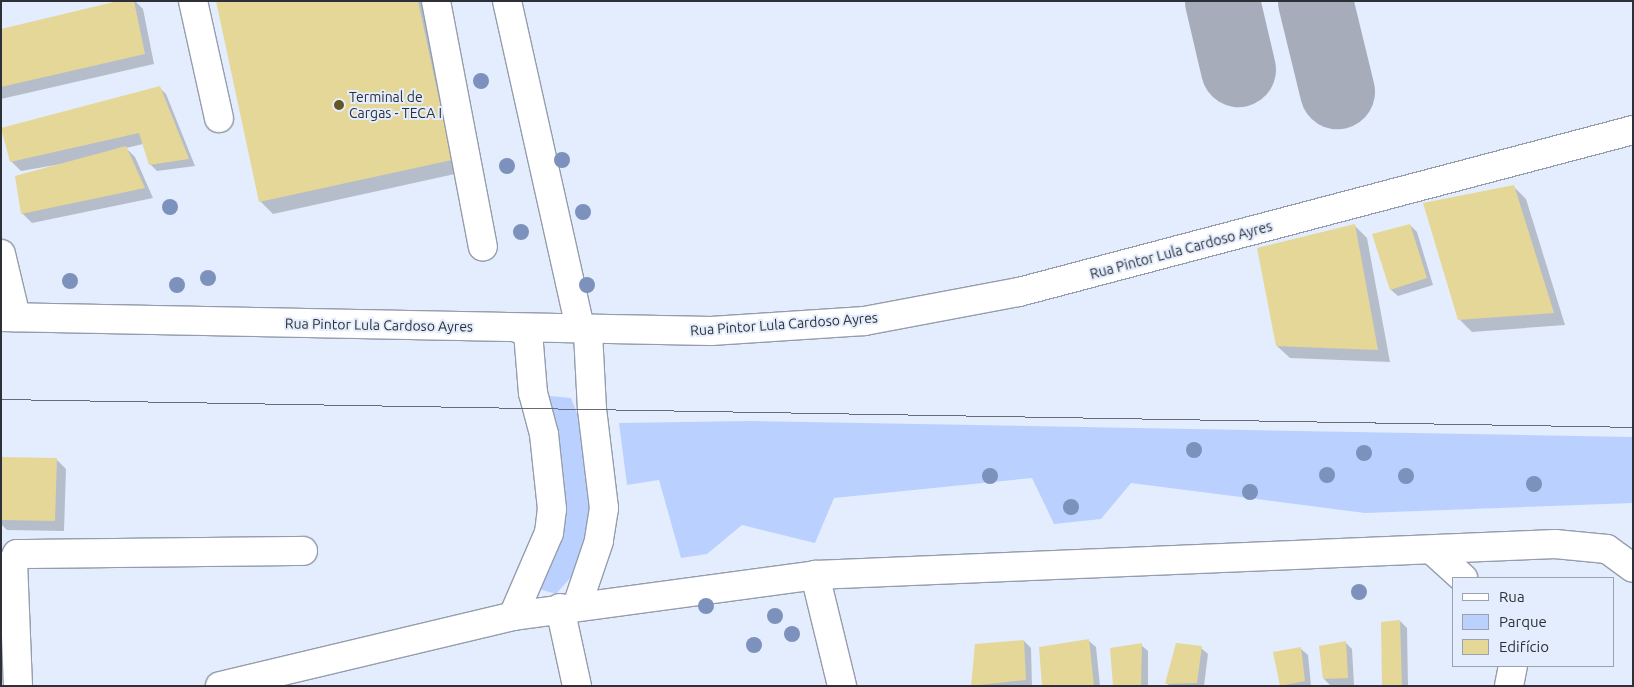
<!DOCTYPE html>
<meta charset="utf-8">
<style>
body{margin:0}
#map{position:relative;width:1634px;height:687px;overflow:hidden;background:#e4edfd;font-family:Ubuntu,sans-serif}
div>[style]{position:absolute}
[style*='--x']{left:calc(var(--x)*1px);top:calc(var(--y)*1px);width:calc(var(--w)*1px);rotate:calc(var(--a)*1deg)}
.green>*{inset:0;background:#bad1ff}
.shadow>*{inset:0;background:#0003}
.taxiway>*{height:75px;margin:-37.5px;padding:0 37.5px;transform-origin:37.5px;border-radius:37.5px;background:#a6acba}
.building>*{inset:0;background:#e4d798}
.roads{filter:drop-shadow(1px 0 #959dac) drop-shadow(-1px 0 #959dac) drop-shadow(0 1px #959dac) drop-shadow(0 -1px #959dac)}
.minor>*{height:28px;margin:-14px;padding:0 14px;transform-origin:14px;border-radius:14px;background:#fff}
.tram>*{height:1px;margin:-0.5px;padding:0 0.5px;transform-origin:0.5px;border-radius:0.5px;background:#686c76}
.trees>*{width:16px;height:16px;margin:-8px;border-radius:50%;background:#7c91bb}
.dots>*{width:14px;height:14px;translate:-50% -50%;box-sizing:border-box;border:2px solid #e4edfd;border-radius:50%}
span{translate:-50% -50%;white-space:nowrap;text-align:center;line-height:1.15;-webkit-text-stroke:4px #e4edfd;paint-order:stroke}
.poi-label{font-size:14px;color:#2d3036}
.left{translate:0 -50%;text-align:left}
.street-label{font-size:14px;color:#2d3036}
.frame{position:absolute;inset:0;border:2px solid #2d3036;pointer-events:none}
.legend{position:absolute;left:1452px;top:577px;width:162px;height:90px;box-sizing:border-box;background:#e4edfd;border:1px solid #9ba1ad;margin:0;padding:6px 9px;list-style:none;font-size:15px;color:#2d3036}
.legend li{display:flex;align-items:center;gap:10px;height:25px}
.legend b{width:25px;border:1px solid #9ba1ad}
</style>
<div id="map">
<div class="green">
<div style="clip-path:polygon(540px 395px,571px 398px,584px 431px,592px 494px,587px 559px,556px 594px,539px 589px)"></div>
<div style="clip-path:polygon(751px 421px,1633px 437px,1633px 503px,1365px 513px,1131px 483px,1101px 519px,1054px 524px,1032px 478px,834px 498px,815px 543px,742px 525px,707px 554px,681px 558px,659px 480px,627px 485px,619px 423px)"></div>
</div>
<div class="shadow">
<div style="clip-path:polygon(124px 1px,135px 1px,143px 9px,154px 64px,1px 99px,1px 30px)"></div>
<div style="clip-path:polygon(218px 1px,427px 1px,464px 172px,273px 214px,260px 201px)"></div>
<div style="clip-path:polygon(159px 87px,166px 94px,195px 166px,157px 171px,150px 164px,143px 144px,126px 148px,135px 157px,153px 198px,32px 223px,22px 213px,73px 162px,21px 171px,11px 161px)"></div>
<div style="clip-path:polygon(1514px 187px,1526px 199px,1565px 325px,1472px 332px,1460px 320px)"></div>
<div style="clip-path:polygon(1354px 225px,1367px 238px,1390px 362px,1290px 358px,1277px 346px)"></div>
<div style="clip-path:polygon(1410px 225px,1417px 232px,1433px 285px,1398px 296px,1391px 290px,1374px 235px)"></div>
<div style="clip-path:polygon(1px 458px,56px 459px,66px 469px,64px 531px,7px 530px,1px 524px)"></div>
<div style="clip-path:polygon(1400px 621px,1407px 628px,1408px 686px,1384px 686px)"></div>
<div style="clip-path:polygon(1024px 641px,1031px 648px,1032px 686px,972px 686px)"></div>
<div style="clip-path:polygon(1089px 641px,1096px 647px,1100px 686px,1044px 686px)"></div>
<div style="clip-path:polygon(1345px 642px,1352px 649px,1354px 685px,1331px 686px,1324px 679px)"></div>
<div style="clip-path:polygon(1141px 645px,1148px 651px,1148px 686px,1114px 686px)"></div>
<div style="clip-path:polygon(1201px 648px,1208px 654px,1204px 686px,1169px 686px,1167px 683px)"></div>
<div style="clip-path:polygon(1301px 649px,1308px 655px,1311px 686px,1282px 686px)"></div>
</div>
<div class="taxiway">
<div style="--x:1222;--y:1;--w:70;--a:76.8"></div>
<div style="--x:1315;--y:1;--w:93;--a:76.3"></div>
</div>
<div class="building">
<div style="clip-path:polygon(118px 1px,134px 1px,145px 54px,1px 87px,1px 29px)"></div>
<div style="clip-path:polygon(216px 1px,418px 1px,452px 160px,259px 202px)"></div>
<div style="clip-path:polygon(160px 86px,189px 159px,149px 165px,139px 133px,10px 162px,1px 128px)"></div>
<div style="clip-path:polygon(126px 146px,145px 188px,21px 214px,15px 176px)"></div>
<div style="clip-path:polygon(1514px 185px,1554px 313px,1458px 320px,1423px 203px)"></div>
<div style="clip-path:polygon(1355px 224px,1378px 350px,1276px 346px,1257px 248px)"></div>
<div style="clip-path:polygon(1410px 224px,1427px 278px,1390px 290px,1372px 234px)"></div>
<div style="clip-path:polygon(1px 457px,57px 458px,55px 521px,1px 520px)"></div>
<div style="clip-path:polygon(1400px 620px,1402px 686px,1382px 686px,1381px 622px)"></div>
<div style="clip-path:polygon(1089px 639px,1094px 686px,1042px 686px,1039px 647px)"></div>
<div style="clip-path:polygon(1024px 640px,1026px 680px,971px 686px,975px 644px)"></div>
<div style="clip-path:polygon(1346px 641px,1348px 678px,1323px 679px,1319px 646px)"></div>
<div style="clip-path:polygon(1142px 643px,1141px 686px,1113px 686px,1110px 648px)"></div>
<div style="clip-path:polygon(1176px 643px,1202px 646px,1197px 683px,1165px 684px)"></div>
<div style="clip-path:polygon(1301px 647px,1305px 681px,1280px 686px,1273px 652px)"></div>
</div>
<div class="roads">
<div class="minor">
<div style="--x:193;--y:1;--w:120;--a:77.5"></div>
<div style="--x:436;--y:1;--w:250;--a:79.2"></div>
<div style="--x:507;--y:1;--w:334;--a:77.4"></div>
<div style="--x:580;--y:327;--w:10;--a:37"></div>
<div style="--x:588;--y:333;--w:76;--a:87"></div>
<div style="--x:592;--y:409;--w:100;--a:83.1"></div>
<div style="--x:604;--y:508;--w:33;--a:99"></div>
<div style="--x:599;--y:541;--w:69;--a:108.7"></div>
<div style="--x:1;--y:254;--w:65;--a:76.6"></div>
<div style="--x:1;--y:317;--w:710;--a:1.13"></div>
<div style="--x:711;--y:331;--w:154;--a:-3.7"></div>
<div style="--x:865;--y:321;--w:157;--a:-10.7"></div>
<div style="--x:1019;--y:292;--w:635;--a:-14.78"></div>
<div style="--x:1432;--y:550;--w:42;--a:42.1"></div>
<div style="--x:815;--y:575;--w:114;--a:76.3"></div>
<div style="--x:560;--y:608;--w:80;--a:77.7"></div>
<div style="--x:513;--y:616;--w:90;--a:-66.6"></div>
<div style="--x:549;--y:533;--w:24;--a:-83"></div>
<div style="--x:552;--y:509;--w:75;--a:-96.1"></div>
<div style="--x:544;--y:434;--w:42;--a:-105"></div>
<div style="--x:533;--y:393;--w:61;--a:-94.7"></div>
<div style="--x:528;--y:332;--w:9;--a:-162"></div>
<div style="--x:18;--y:686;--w:124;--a:-92.3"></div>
<div style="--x:13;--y:562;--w:9;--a:-63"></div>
<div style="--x:17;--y:554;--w:286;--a:-0.6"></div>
<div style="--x:220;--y:686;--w:301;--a:-13.4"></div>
<div style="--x:513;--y:616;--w:305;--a:-7.7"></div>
<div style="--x:815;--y:575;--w:741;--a:-2.4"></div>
<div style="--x:1555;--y:544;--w:52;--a:5.5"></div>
<div style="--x:1607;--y:549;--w:32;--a:36"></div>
<div style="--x:1509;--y:686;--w:20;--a:-79"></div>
</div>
</div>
<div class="tram">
<div style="--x:1;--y:399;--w:1632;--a:0.98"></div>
</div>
<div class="trees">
<div style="left:481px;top:81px"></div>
<div style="left:562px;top:160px"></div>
<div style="left:507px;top:166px"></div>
<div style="left:170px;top:207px"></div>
<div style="left:583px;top:212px"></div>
<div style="left:521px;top:232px"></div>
<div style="left:208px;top:278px"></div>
<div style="left:70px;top:281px"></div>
<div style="left:177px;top:285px"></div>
<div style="left:587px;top:285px"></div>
<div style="left:1194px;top:450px"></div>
<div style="left:1364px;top:453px"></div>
<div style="left:1327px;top:475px"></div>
<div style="left:990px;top:476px"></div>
<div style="left:1406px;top:476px"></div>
<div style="left:1534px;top:484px"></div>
<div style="left:1250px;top:492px"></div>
<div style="left:1071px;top:507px"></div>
<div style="left:1359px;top:592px"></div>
<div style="left:706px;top:606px"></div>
<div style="left:775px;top:616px"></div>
<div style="left:792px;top:634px"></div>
<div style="left:754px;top:645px"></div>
</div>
<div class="dots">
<div style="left:339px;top:105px;background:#625824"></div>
</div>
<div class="poi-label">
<span class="left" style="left:349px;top:105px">Terminal de<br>Cargas - TECA I</span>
</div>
<div class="street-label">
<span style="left:1181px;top:250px;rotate:-15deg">Rua Pintor Lula Cardoso Ayres</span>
<span style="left:784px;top:324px;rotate:-4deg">Rua Pintor Lula Cardoso Ayres</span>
<span style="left:379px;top:325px;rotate:1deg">Rua Pintor Lula Cardoso Ayres</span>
</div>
<div class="frame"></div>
<ul class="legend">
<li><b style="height:6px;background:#fff"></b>Rua</li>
<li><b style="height:14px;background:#bad1ff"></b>Parque</li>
<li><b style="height:14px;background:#e4d798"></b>Edifício</li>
</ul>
</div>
